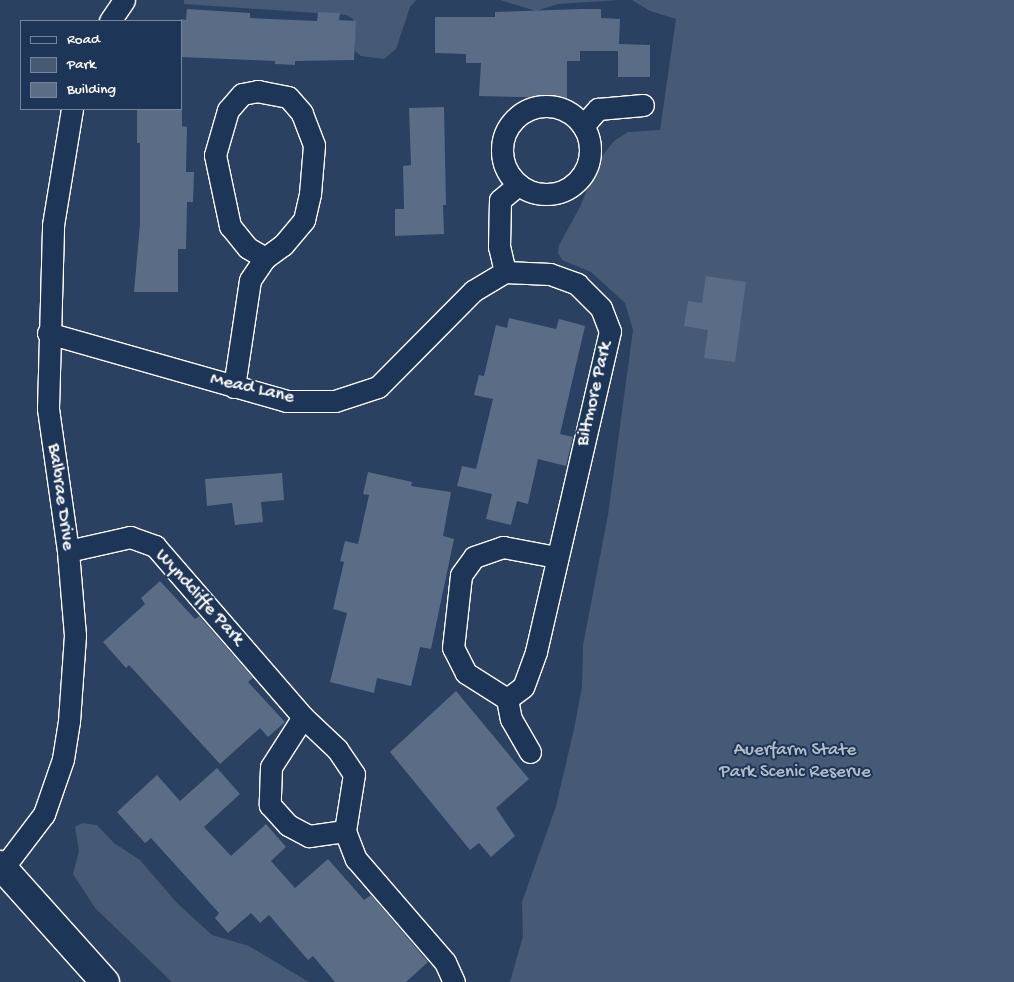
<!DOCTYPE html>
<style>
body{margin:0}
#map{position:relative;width:1014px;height:982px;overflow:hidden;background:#2a4161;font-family:"Gochi Hand",sans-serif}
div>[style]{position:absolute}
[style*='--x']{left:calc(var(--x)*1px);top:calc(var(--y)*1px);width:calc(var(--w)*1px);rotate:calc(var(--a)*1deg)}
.green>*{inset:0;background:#465975}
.building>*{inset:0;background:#5b6c86}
.roads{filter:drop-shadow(1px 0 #fff) drop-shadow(-1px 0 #fff) drop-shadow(0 1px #fff) drop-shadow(0 -1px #fff)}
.minor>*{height:21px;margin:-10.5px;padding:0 10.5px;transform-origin:10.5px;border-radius:10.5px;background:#1d3557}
.minor>.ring{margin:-10.5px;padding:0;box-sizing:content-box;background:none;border:21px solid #1d3557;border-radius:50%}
.secondary>*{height:28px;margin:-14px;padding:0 14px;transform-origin:14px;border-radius:14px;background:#1d3557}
span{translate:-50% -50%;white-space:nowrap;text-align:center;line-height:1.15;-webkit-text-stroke:4px #1d3557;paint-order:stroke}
.street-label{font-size:19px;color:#fff}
.park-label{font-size:19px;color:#b5bdc8}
.legend{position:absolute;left:20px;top:20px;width:162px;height:90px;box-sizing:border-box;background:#1d3557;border:1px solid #77869a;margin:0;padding:6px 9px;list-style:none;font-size:15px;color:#fff}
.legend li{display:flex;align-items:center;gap:10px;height:25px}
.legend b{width:25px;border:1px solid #77869a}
</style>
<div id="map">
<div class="green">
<div style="clip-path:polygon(184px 0,416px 0,410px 7px,396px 49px,384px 59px,361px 56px,355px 51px,353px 19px,346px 15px,184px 4px)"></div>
<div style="clip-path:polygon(500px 0,620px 0,558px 4px,536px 11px)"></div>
<div style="clip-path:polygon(632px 0,1014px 0,1014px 982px,510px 982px,523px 936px,522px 902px,556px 806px,574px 729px,582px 687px,583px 645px,608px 515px,633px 330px,625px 303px,591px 272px,562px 260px,558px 253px,559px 245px,580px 207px,599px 160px,614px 141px,628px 132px,660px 130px,676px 19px,650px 11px)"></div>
<div style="clip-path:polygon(82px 823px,97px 825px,114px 843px,140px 860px,177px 903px,212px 935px,249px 946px,309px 982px,172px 982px,95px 908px,73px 874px,79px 851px,75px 827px)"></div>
</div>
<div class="building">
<div style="clip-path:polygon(187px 9px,250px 13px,250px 18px,317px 21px,318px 12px,340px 13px,339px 20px,356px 21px,354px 60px,295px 61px,295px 65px,275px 64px,275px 61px,181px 57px,181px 19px,186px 20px)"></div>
<div style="clip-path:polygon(582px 9px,601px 9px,601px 18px,620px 19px,619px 44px,650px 45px,650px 77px,618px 77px,618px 51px,580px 51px,580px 61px,567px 61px,567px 98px,479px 96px,481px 63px,466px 63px,466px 54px,435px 53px,435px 17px,495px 17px,495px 12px)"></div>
<div style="clip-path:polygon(444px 107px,446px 205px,443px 205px,444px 234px,395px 236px,395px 209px,404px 209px,403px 166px,411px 165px,409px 108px)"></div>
<div style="clip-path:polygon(137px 109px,182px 109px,182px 126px,187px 127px,186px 172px,194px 172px,193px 202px,187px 202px,186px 249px,178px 249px,178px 292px,134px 292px,140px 224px,140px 143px,137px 143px)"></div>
<div style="clip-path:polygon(706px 276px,746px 282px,735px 362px,704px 358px,708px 330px,684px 326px,688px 301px,702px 303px)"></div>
<div style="clip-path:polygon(509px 318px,556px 329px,559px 319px,585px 326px,560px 434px,573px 437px,566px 466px,538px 459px,528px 504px,517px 501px,511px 525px,486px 519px,492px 494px,457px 486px,462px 466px,476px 469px,493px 399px,474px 395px,479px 375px,484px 376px,496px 325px,507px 328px)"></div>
<div style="clip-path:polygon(368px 472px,412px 482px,411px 486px,451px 492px,443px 536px,454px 539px,431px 649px,420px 647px,411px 686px,377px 678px,374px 693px,330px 682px,347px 613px,333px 609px,344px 562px,340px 561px,345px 541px,358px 544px,369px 495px,363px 494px)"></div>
<div style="clip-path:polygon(282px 473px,284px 500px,261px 502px,263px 522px,235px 525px,232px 503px,207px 506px,205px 479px)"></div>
<div style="clip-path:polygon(160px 581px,195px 619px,199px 616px,253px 678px,248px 682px,285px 722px,268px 737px,260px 728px,220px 764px,129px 665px,126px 668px,103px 642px,145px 604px,141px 598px)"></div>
<div style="clip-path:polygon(456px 691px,529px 779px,496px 808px,515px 836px,491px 857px,479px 843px,470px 850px,390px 752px)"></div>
<div style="clip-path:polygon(217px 768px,240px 794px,204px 827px,231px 856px,266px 824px,286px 847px,271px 861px,295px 888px,328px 859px,364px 900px,371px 895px,428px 962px,406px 982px,335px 982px,313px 956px,308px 960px,269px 915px,260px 923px,251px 913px,228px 933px,215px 918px,219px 913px,151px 838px,145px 843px,117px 812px,157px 775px,180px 801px)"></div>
</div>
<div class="roads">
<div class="minor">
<div style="--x:110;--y:21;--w:25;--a:-56"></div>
<div class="ring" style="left:502px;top:106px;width:67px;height:67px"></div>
<div style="--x:583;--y:126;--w:23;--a:-49"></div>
<div style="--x:598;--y:109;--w:45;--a:-5.1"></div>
<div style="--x:505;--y:272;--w:45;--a:2.5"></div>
<div style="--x:550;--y:274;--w:29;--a:20"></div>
<div style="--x:577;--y:284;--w:34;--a:45"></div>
<div style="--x:601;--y:308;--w:25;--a:69"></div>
<div style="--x:610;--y:331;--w:329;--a:103"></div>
<div style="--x:536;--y:652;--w:37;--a:110"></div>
<div style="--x:523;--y:687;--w:20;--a:143"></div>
<div style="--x:507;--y:699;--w:20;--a:79"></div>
<div style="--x:511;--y:719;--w:38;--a:60"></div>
<div style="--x:505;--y:272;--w:26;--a:-103"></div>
<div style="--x:499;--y:247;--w:47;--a:-88.8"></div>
<div style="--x:500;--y:200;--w:23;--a:-40"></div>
<div style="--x:48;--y:333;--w:248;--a:15.9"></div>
<div style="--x:286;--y:401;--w:49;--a:0"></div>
<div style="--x:335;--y:401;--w:45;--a:-18"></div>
<div style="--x:378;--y:387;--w:135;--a:-45.3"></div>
<div style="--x:473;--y:291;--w:37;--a:-31"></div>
<div style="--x:234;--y:387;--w:108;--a:-81.5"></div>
<div style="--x:250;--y:280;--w:27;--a:-56"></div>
<div style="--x:265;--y:258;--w:22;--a:-36"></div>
<div style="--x:283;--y:245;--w:33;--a:-50"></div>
<div style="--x:304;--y:220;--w:27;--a:-77"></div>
<div style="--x:310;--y:194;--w:49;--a:-85.3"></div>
<div style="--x:314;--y:145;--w:34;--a:-111"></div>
<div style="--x:302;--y:113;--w:21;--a:-131"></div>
<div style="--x:288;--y:97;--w:31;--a:-169"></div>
<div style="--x:258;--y:91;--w:16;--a:169"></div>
<div style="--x:242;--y:94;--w:21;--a:131"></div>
<div style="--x:228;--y:110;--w:47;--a:106.1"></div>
<div style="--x:215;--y:155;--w:73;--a:78.1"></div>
<div style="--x:230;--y:226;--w:28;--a:51"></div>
<div style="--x:248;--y:248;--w:20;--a:30"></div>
<div style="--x:68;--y:551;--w:64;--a:-12.7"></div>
<div style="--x:130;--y:537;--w:27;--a:20"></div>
<div style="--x:155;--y:546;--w:226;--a:49.1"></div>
<div style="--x:303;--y:717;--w:47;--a:43.3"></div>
<div style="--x:337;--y:749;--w:30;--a:56"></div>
<div style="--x:354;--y:774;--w:58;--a:99"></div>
<div style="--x:345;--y:831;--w:30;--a:69"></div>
<div style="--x:356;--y:859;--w:136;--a:49.2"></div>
<div style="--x:445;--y:962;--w:22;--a:66"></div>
<div style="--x:507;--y:699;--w:49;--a:-147.6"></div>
<div style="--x:466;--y:673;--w:28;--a:-117"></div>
<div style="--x:453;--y:648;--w:73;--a:-83.7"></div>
<div style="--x:461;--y:575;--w:22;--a:-54"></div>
<div style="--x:474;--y:557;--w:31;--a:-19"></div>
<div style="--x:503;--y:547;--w:54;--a:10.7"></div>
<div style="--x:303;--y:717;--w:59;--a:122.6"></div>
<div style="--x:271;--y:767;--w:38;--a:92"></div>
<div style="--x:270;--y:805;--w:27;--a:48"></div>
<div style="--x:288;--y:825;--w:24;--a:28"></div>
<div style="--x:309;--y:836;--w:36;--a:-8"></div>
<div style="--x:3;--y:868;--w:68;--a:-52.8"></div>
<div style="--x:44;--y:814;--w:58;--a:-70.9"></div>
<div style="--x:63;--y:759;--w:38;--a:-81"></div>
<div style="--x:69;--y:721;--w:86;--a:-86"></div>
<div style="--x:75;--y:635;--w:84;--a:-94.8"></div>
<div style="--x:68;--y:551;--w:144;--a:-98"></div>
<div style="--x:48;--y:408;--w:183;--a:-88.4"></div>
<div style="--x:53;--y:225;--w:118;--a:-80.7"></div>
</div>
<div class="secondary">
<div style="--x:0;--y:865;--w:157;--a:48.1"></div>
</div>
</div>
<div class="street-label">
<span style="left:252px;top:389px;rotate:13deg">Mead Lane</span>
<span style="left:595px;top:394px;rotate:-77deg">Biltmore Park</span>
<span style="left:60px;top:497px;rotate:82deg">Balbrae Drive</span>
<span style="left:199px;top:598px;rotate:48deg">Wyndcliffe Park</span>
</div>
<div class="park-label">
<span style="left:795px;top:762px">Auerfarm State<br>Park Scenic Reserve</span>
</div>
<ul class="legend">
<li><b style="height:6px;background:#1d3557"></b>Road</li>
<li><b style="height:14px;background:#465975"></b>Park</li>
<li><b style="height:14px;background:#5b6c86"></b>Building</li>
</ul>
</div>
